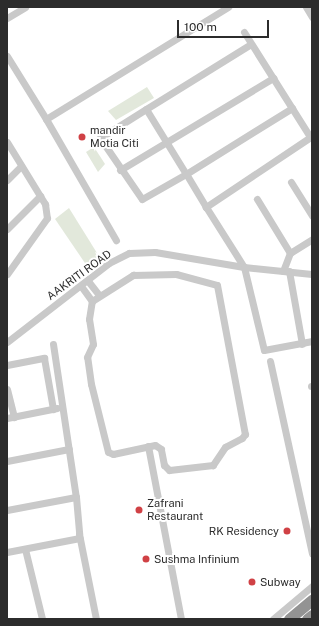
<!DOCTYPE html>
<style>
body{margin:0}
#map{position:relative;width:319px;height:626px;overflow:hidden;background:#fff;font-family:"Public Sans",sans-serif}
div>[style]{position:absolute}
[style*='--x']{left:calc(var(--x)*1px);top:calc(var(--y)*1px);width:calc(var(--w)*1px);rotate:calc(var(--a)*1deg)}
.green>*{inset:0;background:#e2e8db}
.minor>*{height:7px;margin:-3.5px;padding:0 3.5px;transform-origin:3.5px;border-radius:3.5px;background:#c9c9c9}
.highway>*{height:11px;margin:-5.5px;padding:0 5.5px;transform-origin:5.5px;border-radius:5.5px;background:#939393}
.dots>*{width:11px;height:11px;translate:-50% -50%;box-sizing:border-box;border:2px solid #fff;border-radius:50%}
span{translate:-50% -50%;white-space:nowrap;text-align:center;line-height:1.15;-webkit-text-stroke:4px #fff;paint-order:stroke}
.poi-label{font-size:11px;color:#2c2c2c}
.left{translate:0 -50%;text-align:left}
.right{translate:-100% -50%;text-align:right}
.street-label{font-size:11px;color:#2c2c2c}
.frame{position:absolute;inset:0;border:8px solid #2c2c2c;pointer-events:none}
.scale{position:absolute;left:177px;top:20px;width:92px;height:18px;box-sizing:border-box;border:2px solid #2c2c2c;border-top:0;padding-left:5px;font-size:12px;line-height:14px;white-space:nowrap;color:#2c2c2c;-webkit-text-stroke:3px #fff;paint-order:stroke}
</style>
<div id="map">
<div class="green">
<div style="clip-path:polygon(147px 87px,154px 98px,116px 120px,108px 111px)"></div>
<div style="clip-path:polygon(94px 147px,105px 164px,98px 172px,86px 152px)"></div>
<div style="clip-path:polygon(69px 208px,102px 261px,89px 269px,55px 219px)"></div>
</div>
<div class="minor">
<div style="--x:306;--y:7;--w:12;--a:59"></div>
<div style="--x:7;--y:18;--w:21;--a:-31"></div>
<div style="--x:244;--y:32;--w:124;--a:57.8"></div>
<div style="--x:7;--y:56;--w:74;--a:58.2"></div>
<div style="--x:46;--y:119;--w:214;--a:-31.6"></div>
<div style="--x:146;--y:109;--w:54;--a:147.8"></div>
<div style="--x:100;--y:138;--w:74;--a:55.5"></div>
<div style="--x:142;--y:199;--w:51;--a:-29.6"></div>
<div style="--x:186;--y:174;--w:76;--a:-121.6"></div>
<div style="--x:146;--y:109;--w:123;--a:-31.8"></div>
<div style="--x:46;--y:119;--w:140;--a:60"></div>
<div style="--x:312;--y:136;--w:128;--a:146.2"></div>
<div style="--x:206;--y:207;--w:71;--a:57.7"></div>
<div style="--x:244;--y:267;--w:68;--a:5.9"></div>
<div style="--x:7;--y:142;--w:73;--a:58.5"></div>
<div style="--x:45;--y:204;--w:14;--a:82"></div>
<div style="--x:47;--y:218;--w:69;--a:125.5"></div>
<div style="--x:120;--y:170;--w:179;--a:-31"></div>
<div style="--x:7;--y:180;--w:20;--a:-45"></div>
<div style="--x:291;--y:182;--w:40;--a:58"></div>
<div style="--x:257;--y:199;--w:63;--a:58.6"></div>
<div style="--x:206;--y:207;--w:39;--a:-121"></div>
<div style="--x:186;--y:174;--w:125;--a:-31.9"></div>
<div style="--x:7;--y:229;--w:47;--a:-45"></div>
<div style="--x:283;--y:271;--w:19;--a:-69"></div>
<div style="--x:290;--y:253;--w:26;--a:-32"></div>
<div style="--x:289;--y:271;--w:74;--a:79.9"></div>
<div style="--x:176;--y:274;--w:42;--a:15"></div>
<div style="--x:217;--y:285;--w:152;--a:79.4"></div>
<div style="--x:245;--y:434;--w:5;--a:127"></div>
<div style="--x:242;--y:438;--w:19;--a:152"></div>
<div style="--x:225;--y:447;--w:22;--a:124"></div>
<div style="--x:213;--y:465;--w:44;--a:173.5"></div>
<div style="--x:169;--y:470;--w:7;--a:-135"></div>
<div style="--x:164;--y:465;--w:16;--a:-101"></div>
<div style="--x:161;--y:449;--w:7;--a:-146"></div>
<div style="--x:155;--y:445;--w:43;--a:167.9"></div>
<div style="--x:113;--y:454;--w:5;--a:-158"></div>
<div style="--x:108;--y:452;--w:70;--a:-104"></div>
<div style="--x:91;--y:384;--w:27;--a:-98"></div>
<div style="--x:87;--y:357;--w:14;--a:-65"></div>
<div style="--x:93;--y:344;--w:25;--a:-99"></div>
<div style="--x:89;--y:319;--w:18;--a:-81"></div>
<div style="--x:92;--y:301;--w:49;--a:-32.4"></div>
<div style="--x:133;--y:275;--w:43;--a:-1.3"></div>
<div style="--x:88;--y:281;--w:18;--a:52"></div>
<div style="--x:81;--y:286;--w:19;--a:54"></div>
<div style="--x:7;--y:342;--w:129;--a:-37.8"></div>
<div style="--x:109;--y:263;--w:22;--a:-27"></div>
<div style="--x:129;--y:253;--w:26;--a:-2"></div>
<div style="--x:155;--y:252;--w:90;--a:9.6"></div>
<div style="--x:244;--y:267;--w:85;--a:76.5"></div>
<div style="--x:264;--y:350;--w:49;--a:-10.6"></div>
<div style="--x:53;--y:344;--w:155;--a:81.5"></div>
<div style="--x:76;--y:497;--w:37;--a:85"></div>
<div style="--x:79;--y:534;--w:87;--a:78.7"></div>
<div style="--x:270;--y:361;--w:197;--a:77.7"></div>
<div style="--x:7;--y:365;--w:38;--a:-11"></div>
<div style="--x:44;--y:358;--w:52;--a:80"></div>
<div style="--x:311;--y:386;--w:1;--a:0"></div>
<div style="--x:7;--y:389;--w:29;--a:76"></div>
<div style="--x:7;--y:418;--w:51;--a:-11.3"></div>
<div style="--x:148;--y:446;--w:176;--a:79.2"></div>
<div style="--x:7;--y:461;--w:63;--a:-11"></div>
<div style="--x:7;--y:510;--w:70;--a:-10.7"></div>
<div style="--x:25;--y:549;--w:72;--a:76.3"></div>
<div style="--x:7;--y:552;--w:74;--a:-10.9"></div>
<div style="--x:273;--y:619;--w:51;--a:-40.2"></div>
</div>
<div class="highway">
<div style="--x:289;--y:619;--w:30;--a:-40"></div>
<div style="--x:307;--y:619;--w:6;--a:-39"></div>
</div>
<div class="dots">
<div style="left:82px;top:137px;background:#d04145"></div>
<div style="left:139px;top:510px;background:#d04145"></div>
<div style="left:287px;top:531px;background:#d04145"></div>
<div style="left:146px;top:559px;background:#d04145"></div>
<div style="left:252px;top:582px;background:#d04145"></div>
</div>
<div class="poi-label">
<span class="left" style="left:90px;top:137px">mandir<br>Motia Citi</span>
<span class="left" style="left:147px;top:510px">Zafrani<br>Restaurant</span>
<span class="right" style="left:279px;top:531px">RK Residency</span>
<span class="left" style="left:154px;top:559px">Sushma Infinium</span>
<span class="left" style="left:260px;top:582px">Subway</span>
</div>
<div class="street-label">
<span style="left:79px;top:275px;rotate:-36deg">AAKRITI ROAD</span>
</div>
<div class="frame"></div>
<div class="scale">100 m</div>
</div>
